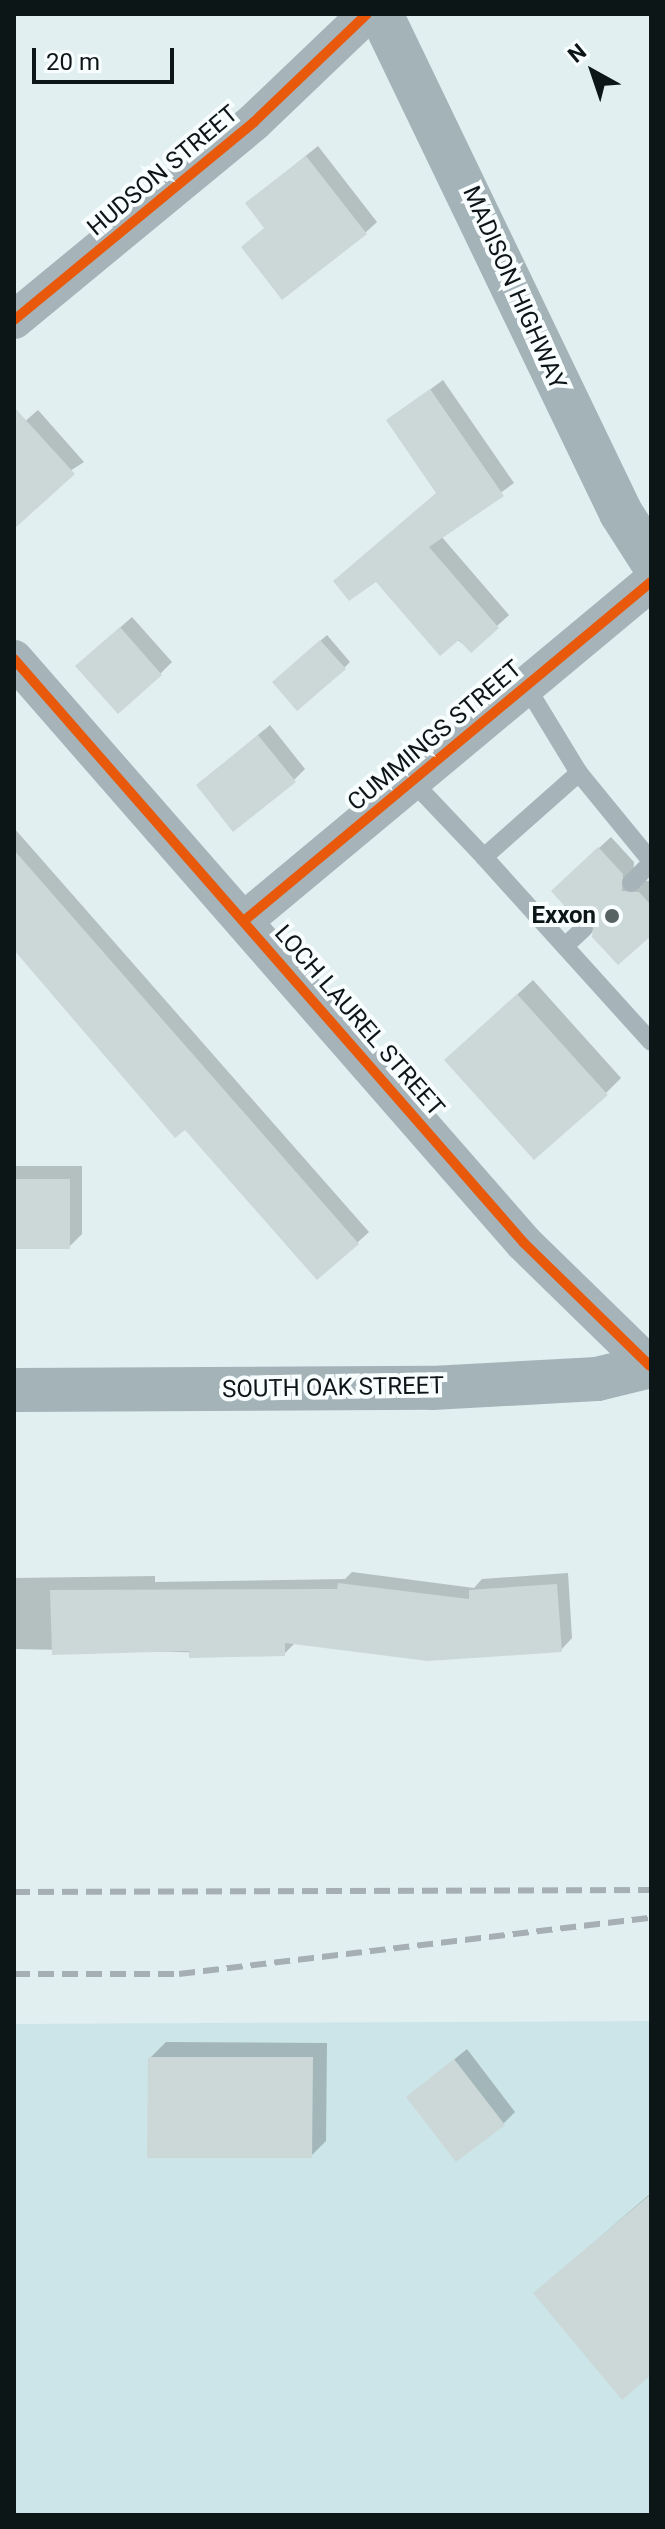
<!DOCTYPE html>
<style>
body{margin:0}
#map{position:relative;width:665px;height:2529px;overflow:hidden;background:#e1eff1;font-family:Roboto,sans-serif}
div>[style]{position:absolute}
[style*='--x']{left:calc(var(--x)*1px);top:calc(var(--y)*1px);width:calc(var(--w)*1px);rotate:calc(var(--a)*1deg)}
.built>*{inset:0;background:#cce5e9}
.shadow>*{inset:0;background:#0003}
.building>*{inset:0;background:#ccd8d7}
.lane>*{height:18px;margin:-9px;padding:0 9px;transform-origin:9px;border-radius:9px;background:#a6b4ba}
.street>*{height:38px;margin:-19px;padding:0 19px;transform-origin:19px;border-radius:19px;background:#a6b4ba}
.secondary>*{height:44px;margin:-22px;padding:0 22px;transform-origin:22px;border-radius:22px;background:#a3b3b8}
.rail>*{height:6px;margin-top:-3px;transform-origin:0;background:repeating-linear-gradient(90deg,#a5afb4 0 16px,transparent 0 24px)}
.cycleway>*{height:10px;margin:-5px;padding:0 5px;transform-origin:5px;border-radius:5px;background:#e8590c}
.dots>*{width:22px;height:22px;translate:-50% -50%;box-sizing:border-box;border:4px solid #f8fdfe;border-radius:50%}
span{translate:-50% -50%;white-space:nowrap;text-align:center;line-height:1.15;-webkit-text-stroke:8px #f8fdfe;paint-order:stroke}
.street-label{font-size:24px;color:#0d1617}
.poi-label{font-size:24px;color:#0d1617;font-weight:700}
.right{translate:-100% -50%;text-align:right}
.frame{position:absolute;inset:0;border:16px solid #0d1617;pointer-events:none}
.north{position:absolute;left:553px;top:32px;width:80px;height:80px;-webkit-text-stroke:6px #f8fdfe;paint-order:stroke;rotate:320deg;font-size:22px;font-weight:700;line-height:32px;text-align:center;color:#0d1617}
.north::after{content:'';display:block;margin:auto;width:28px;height:36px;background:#0d1617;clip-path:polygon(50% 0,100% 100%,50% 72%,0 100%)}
.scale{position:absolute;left:32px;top:48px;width:142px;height:36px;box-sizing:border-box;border:4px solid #0d1617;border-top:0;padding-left:10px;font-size:24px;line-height:28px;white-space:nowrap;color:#0d1617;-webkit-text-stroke:6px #f8fdfe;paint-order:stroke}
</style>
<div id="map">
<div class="built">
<div style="clip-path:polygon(651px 2021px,651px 2515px,14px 2515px,14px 2024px)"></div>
</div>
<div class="shadow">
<div style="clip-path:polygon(318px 146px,377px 222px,365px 233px,266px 227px,247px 203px)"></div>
<div style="clip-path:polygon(443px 380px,514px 483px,441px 536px,509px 615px,471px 650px,376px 580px,438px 492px,389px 420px)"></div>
<div style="clip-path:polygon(38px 410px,84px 462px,14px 507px,14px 431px)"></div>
<div style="clip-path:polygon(132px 617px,172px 662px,160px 674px,89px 655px)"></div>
<div style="clip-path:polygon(327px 635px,350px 662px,344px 668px,280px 677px)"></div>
<div style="clip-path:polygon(270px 725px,305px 769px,294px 780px,198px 785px)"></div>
<div style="clip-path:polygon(14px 828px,369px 1232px,357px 1243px,185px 1127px,14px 948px)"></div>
<div style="clip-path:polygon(611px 837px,634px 862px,633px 880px,651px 881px,651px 933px,595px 919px,565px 879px)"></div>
<div style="clip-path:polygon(533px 980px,621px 1078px,606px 1093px,462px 1045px)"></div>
<div style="clip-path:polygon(14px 1166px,82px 1166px,82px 1234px,69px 1247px,14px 1249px)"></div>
<div style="clip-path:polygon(352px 1572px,474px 1588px,482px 1579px,568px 1573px,572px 1638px,561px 1650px,296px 1642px,284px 1654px,14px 1649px,14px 1578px,155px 1576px,155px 1582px,345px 1579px)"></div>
<div style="clip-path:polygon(166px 2042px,327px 2043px,326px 2141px,311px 2156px,150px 2058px)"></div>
<div style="clip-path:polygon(467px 2049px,515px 2112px,503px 2124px,408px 2097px)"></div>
<div style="clip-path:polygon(651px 2193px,651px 2373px,535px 2293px)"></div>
</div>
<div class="building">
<div style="clip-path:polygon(306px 156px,367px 234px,282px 300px,241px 247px,264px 228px,245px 203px)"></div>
<div style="clip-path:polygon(430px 389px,504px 496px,429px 547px,499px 628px,471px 653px,459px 640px,440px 656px,376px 582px,349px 601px,333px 581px,436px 493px,386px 420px)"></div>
<div style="clip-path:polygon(14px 407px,75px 474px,14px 529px)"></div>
<div style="clip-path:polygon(120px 627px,162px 675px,118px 714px,75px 666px)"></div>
<div style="clip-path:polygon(320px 640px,346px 669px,297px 711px,272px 682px)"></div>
<div style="clip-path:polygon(258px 735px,296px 782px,233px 832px,196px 785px)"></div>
<div style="clip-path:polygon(598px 847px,623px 874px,622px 891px,639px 892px,651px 905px,651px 936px,618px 965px,592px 937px,593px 920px,576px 919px,551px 891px)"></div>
<div style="clip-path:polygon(14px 850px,359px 1244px,317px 1280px,185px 1130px,175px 1138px,14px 950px)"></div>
<div style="clip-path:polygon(517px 994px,608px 1095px,534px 1160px,444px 1060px)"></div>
<div style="clip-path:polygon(14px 1179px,70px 1179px,70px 1249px,14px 1249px)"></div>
<div style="clip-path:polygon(338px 1583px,469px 1599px,469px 1590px,557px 1584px,562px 1652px,428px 1661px,285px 1643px,285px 1656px,189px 1658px,189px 1651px,52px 1655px,50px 1590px,337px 1589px)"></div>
<div style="clip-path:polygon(148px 2057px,313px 2057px,312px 2158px,147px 2158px)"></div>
<div style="clip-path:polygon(454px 2059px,505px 2125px,456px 2162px,406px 2097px)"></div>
<div style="clip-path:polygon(651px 2194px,651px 2375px,622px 2400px,533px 2293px)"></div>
</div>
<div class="lane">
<div style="--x:579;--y:773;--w:114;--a:50.7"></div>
<div style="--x:412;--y:781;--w:105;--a:46.5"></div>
<div style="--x:484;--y:857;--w:127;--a:-41.5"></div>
<div style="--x:579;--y:773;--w:102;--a:-121.3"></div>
<div style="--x:484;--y:857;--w:249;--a:47.9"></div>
<div style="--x:631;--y:883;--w:28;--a:-45"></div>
<div style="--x:565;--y:946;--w:26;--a:-43"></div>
</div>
<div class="street">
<div style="--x:14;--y:320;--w:311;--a:-39.5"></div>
<div style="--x:254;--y:122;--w:156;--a:-43.7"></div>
<div style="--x:14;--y:659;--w:775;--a:48.87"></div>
<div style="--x:524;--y:1243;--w:176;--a:44.3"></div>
<div style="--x:245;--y:920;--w:528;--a:-39.78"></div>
</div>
<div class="secondary">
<div style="--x:381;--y:14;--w:554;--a:64.31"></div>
<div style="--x:621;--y:513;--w:56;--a:57.4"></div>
<div style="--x:14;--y:1390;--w:418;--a:-0.3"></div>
<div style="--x:432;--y:1388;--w:165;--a:-3.1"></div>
<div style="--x:597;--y:1379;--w:56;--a:-13.5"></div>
</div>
<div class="rail">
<div style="--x:14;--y:1892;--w:637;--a:-0.18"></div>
<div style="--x:14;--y:1974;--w:165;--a:0"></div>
<div style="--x:179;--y:1974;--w:475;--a:-6.8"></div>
</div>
<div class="cycleway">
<div style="--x:14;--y:320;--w:311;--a:-39.5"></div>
<div style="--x:254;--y:122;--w:156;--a:-43.7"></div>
<div style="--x:14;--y:659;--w:775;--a:48.87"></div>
<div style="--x:524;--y:1243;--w:176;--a:44.3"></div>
<div style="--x:245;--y:920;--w:528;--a:-39.78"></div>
</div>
<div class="dots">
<div style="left:612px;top:916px;background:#576263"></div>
</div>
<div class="street-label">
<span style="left:163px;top:171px;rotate:-40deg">HUDSON STREET</span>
<span style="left:514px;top:288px;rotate:66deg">MADISON HIGHWAY</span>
<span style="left:435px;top:736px;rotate:-40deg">CUMMINGS STREET</span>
<span style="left:359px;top:1021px;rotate:49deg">LOCH LAUREL STREET</span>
<span style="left:333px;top:1388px;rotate:-1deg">SOUTH OAK STREET</span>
</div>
<div class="poi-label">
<span class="right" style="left:596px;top:916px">Exxon</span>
</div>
<div class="frame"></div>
<div class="north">N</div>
<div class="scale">20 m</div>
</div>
